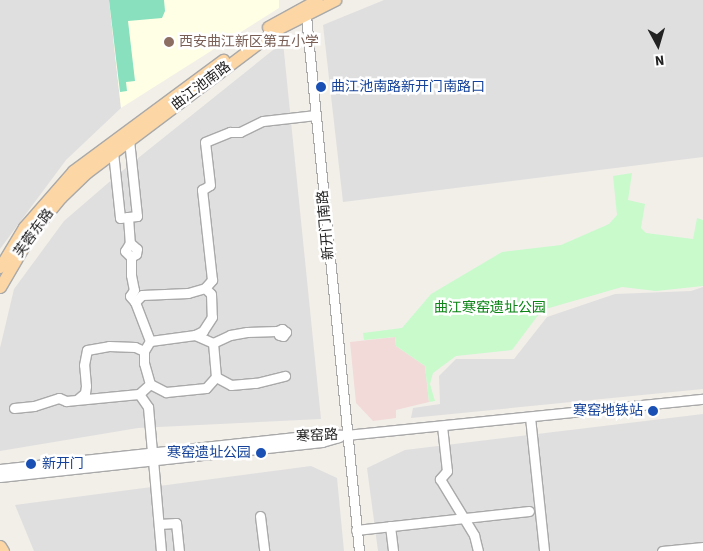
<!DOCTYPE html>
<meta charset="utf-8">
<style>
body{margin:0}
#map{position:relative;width:703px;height:551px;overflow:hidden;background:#f2efe9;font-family:"Source Sans 3","Noto Sans SC",sans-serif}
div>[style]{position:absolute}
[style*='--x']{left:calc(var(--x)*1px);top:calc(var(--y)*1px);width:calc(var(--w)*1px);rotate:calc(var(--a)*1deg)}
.residential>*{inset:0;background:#e0dfdf}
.commercial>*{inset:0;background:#f2dad9}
.education>*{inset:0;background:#ffffe5}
.park>*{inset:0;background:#c8facc}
.pitch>*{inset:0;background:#88e0be}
.roads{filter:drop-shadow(1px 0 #a9a9a9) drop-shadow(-1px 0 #a9a9a9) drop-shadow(0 1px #a9a9a9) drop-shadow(0 -1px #a9a9a9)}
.minor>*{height:9px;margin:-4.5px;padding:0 4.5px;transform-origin:4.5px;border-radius:4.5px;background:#fff}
.major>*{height:11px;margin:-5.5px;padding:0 5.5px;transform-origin:5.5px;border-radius:5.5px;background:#fcd6a4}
.dots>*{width:14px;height:14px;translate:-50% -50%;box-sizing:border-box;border:2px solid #fff;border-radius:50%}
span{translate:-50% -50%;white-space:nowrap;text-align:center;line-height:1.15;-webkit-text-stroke:5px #fff;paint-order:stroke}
.education-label{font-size:14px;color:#785e54}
.left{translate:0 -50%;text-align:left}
.street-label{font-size:14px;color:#222}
.transit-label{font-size:14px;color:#164399}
.right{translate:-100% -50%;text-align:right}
.park-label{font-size:14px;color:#0c8416}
.north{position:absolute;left:633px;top:20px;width:50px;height:50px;-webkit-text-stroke:4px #fff;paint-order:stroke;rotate:174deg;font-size:14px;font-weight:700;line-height:20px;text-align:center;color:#222}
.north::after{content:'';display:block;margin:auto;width:18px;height:22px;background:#222;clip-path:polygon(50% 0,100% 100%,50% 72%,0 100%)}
</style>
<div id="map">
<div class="residential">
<div style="clip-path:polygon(0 0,109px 0,121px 108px,66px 160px,0 249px)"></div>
<div style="clip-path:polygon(384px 0,703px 0,703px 157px,343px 202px,323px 25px)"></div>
<div style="clip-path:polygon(283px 42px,321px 419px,138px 428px,0 451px,0 348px,14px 289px,64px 221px,122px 171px)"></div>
<div style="clip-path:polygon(703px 287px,703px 389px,411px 418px,413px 408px,440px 404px,439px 376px,456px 359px,514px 359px,547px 317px,615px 294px,691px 291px)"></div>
<div style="clip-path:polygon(703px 414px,703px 551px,378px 551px,367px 468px,405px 450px)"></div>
<div style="clip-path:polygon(311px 466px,337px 478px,344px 551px,34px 551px,15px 505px)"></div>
</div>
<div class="commercial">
<div style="clip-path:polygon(395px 337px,396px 346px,425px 366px,429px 402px,396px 410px,396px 418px,373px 421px,356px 403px,350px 342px)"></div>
</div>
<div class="education">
<div style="clip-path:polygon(109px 0,279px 0,279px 8px,121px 108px)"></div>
</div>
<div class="park">
<div style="clip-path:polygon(632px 173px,628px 200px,645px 204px,641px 228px,646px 233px,693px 239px,697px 218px,703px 220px,703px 286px,656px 291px,622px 287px,542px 310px,512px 350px,456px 356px,433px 373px,430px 384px,435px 401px,429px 402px,425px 366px,396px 346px,395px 337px,364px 340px,363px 333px,402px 328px,431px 294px,502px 252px,561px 245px,609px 224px,617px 215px,613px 176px)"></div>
</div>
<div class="pitch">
<div style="clip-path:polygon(109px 0,164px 0,165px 11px,162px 18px,128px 21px,135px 81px,126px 82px,127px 91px,120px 92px)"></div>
</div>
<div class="roads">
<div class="minor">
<div style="--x:306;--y:16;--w:538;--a:84.34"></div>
<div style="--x:113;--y:152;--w:66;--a:83.9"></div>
<div style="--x:120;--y:218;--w:8;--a:-7"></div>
<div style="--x:128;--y:217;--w:26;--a:86"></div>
<div style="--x:130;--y:243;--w:9;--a:122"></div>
<div style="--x:125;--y:251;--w:8;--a:45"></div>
<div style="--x:131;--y:257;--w:18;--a:90"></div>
<div style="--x:131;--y:275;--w:15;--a:79"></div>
<div style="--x:134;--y:290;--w:7;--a:124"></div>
<div style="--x:130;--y:296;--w:8;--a:50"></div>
<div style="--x:135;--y:302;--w:42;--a:69"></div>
<div style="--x:150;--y:341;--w:12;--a:121"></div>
<div style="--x:144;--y:351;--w:12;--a:90"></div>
<div style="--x:144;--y:363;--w:22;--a:74"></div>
<div style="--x:150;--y:384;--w:15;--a:138"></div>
<div style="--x:139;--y:394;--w:16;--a:55"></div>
<div style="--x:148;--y:407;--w:45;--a:84.9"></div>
<div style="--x:128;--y:217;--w:9;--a:-6"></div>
<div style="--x:137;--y:216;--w:76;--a:-96"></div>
<div style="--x:130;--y:243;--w:9;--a:41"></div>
<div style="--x:137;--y:249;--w:5;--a:101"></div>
<div style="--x:136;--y:254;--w:6;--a:149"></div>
<div style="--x:205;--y:288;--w:11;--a:-49"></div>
<div style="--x:212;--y:280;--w:91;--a:-96.3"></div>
<div style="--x:202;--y:190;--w:9;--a:-32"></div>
<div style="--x:210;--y:185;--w:43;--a:-96.6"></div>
<div style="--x:205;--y:142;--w:27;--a:-22"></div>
<div style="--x:230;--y:132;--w:10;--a:0"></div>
<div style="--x:240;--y:132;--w:25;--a:-26"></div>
<div style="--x:263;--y:121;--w:53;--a:-6.5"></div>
<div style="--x:135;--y:302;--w:10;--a:-45"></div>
<div style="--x:142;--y:295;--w:46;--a:-2.5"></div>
<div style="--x:188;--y:293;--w:18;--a:-16"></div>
<div style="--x:205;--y:288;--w:8;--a:45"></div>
<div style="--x:211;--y:294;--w:23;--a:88"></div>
<div style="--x:212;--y:317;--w:17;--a:123"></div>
<div style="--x:203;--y:331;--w:9;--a:153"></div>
<div style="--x:213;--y:343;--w:19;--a:-25"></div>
<div style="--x:230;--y:335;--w:17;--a:-10"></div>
<div style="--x:247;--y:332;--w:30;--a:-2"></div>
<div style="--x:277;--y:331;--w:4;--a:63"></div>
<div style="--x:279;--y:335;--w:4;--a:14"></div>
<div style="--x:283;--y:336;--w:5;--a:-53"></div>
<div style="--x:286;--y:332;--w:5;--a:-143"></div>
<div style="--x:282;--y:329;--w:5;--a:158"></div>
<div style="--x:216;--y:377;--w:17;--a:28"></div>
<div style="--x:231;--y:385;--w:25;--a:-5"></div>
<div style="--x:256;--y:383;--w:30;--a:-14"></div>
<div style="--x:150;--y:384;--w:18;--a:27"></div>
<div style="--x:166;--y:392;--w:40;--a:-5.7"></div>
<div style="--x:206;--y:388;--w:15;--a:-48"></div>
<div style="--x:216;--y:377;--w:34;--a:-95"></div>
<div style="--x:213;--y:343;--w:20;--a:-156"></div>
<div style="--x:195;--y:335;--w:45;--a:172.4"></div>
<div style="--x:78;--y:399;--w:9;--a:-41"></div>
<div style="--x:85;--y:393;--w:7;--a:-82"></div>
<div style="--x:86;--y:386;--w:21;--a:-95"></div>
<div style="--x:84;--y:365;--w:15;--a:-79"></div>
<div style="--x:87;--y:350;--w:22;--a:-10"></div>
<div style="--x:109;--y:346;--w:26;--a:2"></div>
<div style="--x:135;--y:347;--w:10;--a:24"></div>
<div style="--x:14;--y:408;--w:20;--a:-6"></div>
<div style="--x:34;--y:406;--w:26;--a:-18"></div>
<div style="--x:59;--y:398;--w:8;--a:23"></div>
<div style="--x:66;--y:401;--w:73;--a:-5.5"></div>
<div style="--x:530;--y:417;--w:135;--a:84"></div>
<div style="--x:442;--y:426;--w:45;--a:83.7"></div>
<div style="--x:447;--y:471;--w:11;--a:131"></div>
<div style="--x:440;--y:479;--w:66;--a:58.7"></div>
<div style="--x:474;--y:535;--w:16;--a:76"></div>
<div style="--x:153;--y:460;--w:91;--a:85"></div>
<div style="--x:0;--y:469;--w:323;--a:-6.2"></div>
<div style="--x:321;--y:434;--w:25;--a:2"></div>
<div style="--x:346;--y:435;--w:359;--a:-5.8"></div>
<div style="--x:0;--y:477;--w:324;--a:-6.2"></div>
<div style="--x:322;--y:442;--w:18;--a:-16"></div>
<div style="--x:260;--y:516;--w:35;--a:83"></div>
<div style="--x:159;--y:524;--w:17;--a:-3"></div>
<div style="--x:176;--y:523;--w:28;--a:84"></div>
<div style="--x:390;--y:526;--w:25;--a:83"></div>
<div style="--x:356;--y:530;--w:174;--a:-6.3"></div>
<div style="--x:662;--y:551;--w:41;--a:-5.6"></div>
</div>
<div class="major">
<div style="--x:268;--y:27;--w:56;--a:-28.9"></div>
<div style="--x:0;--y:267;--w:47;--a:-59"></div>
<div style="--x:24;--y:227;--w:74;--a:-48.8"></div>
<div style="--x:73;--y:171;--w:187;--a:-36.5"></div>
<div style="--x:0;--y:287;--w:64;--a:-59.8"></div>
<div style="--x:32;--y:232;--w:45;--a:-50.4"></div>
<div style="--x:61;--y:197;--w:36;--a:-44"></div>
<div style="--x:87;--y:172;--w:238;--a:-37"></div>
<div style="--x:277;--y:29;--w:65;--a:-26.6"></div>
<div style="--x:0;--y:546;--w:6;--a:59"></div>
</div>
</div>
<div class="dots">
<div style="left:169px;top:42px;background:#8d6e63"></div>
<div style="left:321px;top:87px;background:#1a4fb4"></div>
<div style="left:653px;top:411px;background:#1a4fb4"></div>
<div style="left:261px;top:453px;background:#1a4fb4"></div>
<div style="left:31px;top:464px;background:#1a4fb4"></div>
</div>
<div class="education-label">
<span class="left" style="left:179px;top:42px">西安曲江新区第五小学</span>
</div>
<div class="street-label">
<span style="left:201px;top:86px;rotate:-37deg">曲江池南路</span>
<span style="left:326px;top:225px;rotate:-95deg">新开门南路</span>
<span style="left:34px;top:233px;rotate:-54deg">芙蓉东路</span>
<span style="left:317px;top:436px;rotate:-3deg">寒窑路</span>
</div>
<div class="transit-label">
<span class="left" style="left:331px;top:87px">曲江池南路新开门南路口</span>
<span class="right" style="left:643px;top:411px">寒窑地铁站</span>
<span class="right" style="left:251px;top:453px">寒窑遗址公园</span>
<span class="left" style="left:42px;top:464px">新开门</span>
</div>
<div class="park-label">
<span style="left:490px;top:308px">曲江寒窑遗址公园</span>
</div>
<div class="north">N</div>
</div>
